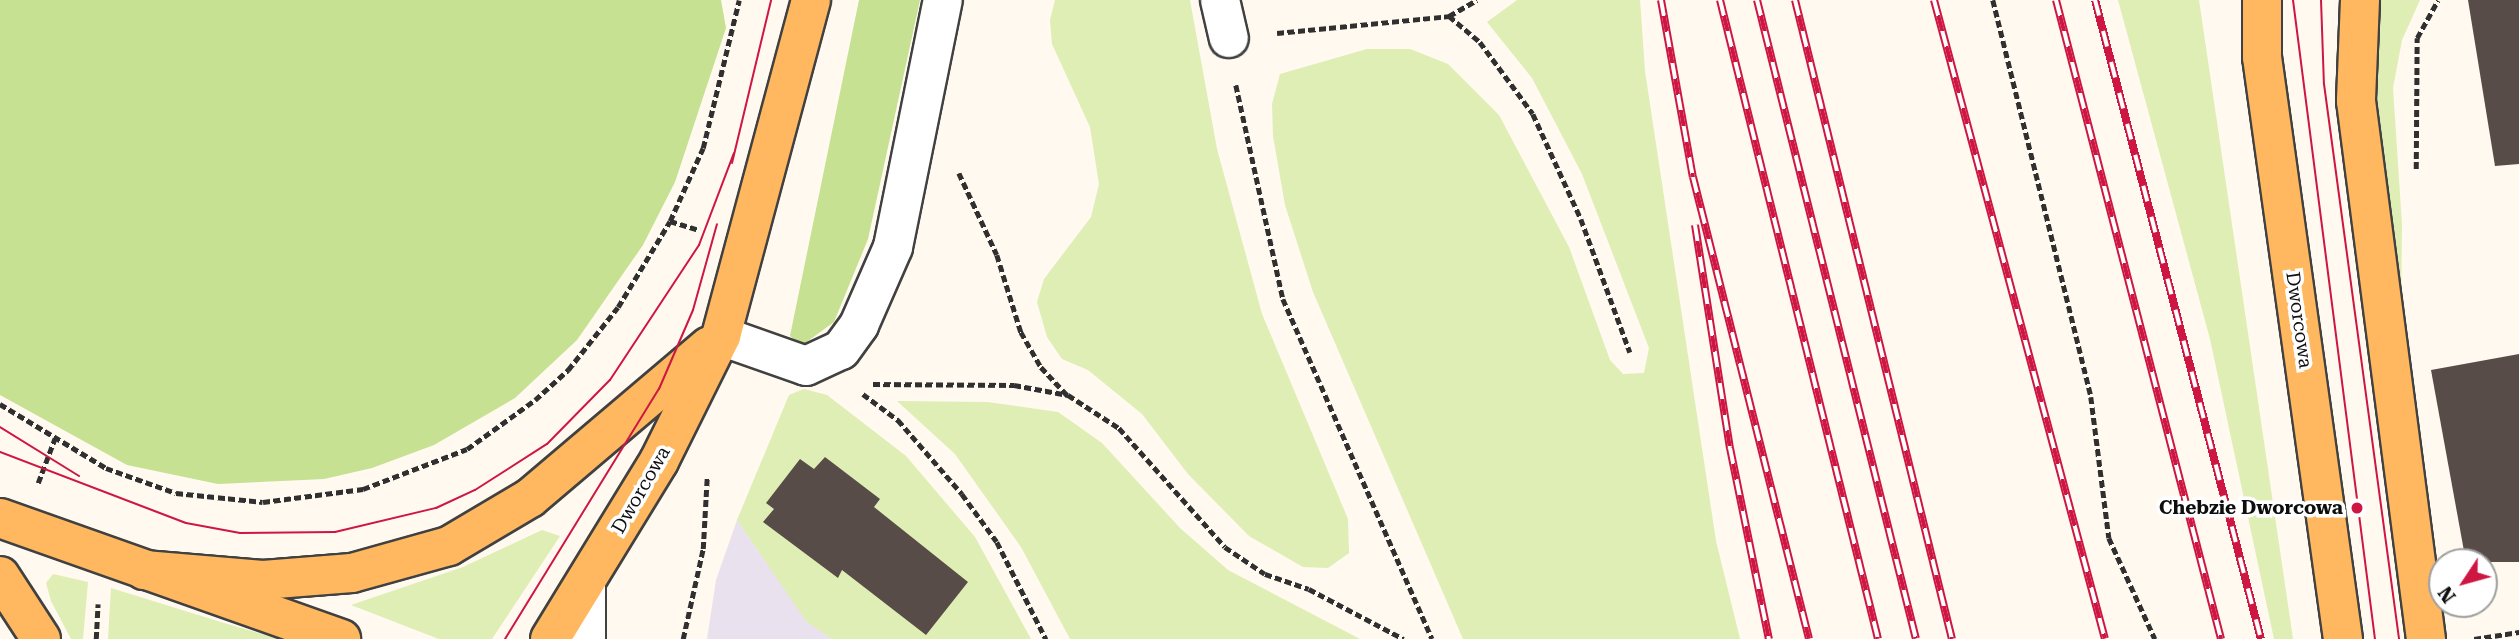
<!DOCTYPE html>
<style>
body{margin:0}
#map{position:relative;width:2519px;height:639px;overflow:hidden;background:#fff9ef;font-family:"Roboto Serif",serif}
div>[style]{position:absolute}
[style*='--x']{left:calc(var(--x)*1px);top:calc(var(--y)*1px);width:calc(var(--w)*1px);rotate:calc(var(--a)*1deg)}
.industrial>*{inset:0;background:#eae1ee}
.green>*{inset:0;background:#deeeb4}
.forest>*{inset:0;background:#c5e191}
.building>*{inset:0;background:#584c49}
.path>*{height:4.5px;margin-top:-2.25px;transform-origin:0;background:repeating-linear-gradient(90deg,#303030 0 7px,transparent 0 10.5px)}
.roads{filter:drop-shadow(2px 0 #414141) drop-shadow(-2px 0 #414141) drop-shadow(0 2px #414141) drop-shadow(0 -2px #414141)}
.minor>*{height:38px;margin:-19px;padding:0 19px;transform-origin:19px;border-radius:19px;background:#fff}
.major>*{height:38px;margin:-19px;padding:0 19px;transform-origin:19px;border-radius:19px;background:#ffb85f}
.tram>*{height:2px;margin:-1px;padding:0 1px;transform-origin:1px;border-radius:1px;background:#ce1643}
.rail>*{height:8px;margin-top:-4px;transform-origin:0;background:repeating-linear-gradient(90deg,#fff 0 16px,#ce1643 0 32px);box-sizing:border-box;border-block:2px solid #ce1643}
.dots>*{width:19px;height:19px;translate:-50% -50%;box-sizing:border-box;border:4px solid #fff;border-radius:50%}
span{translate:-50% -50%;white-space:nowrap;text-align:center;line-height:1.15;-webkit-text-stroke:7px #fff;paint-order:stroke}
.street-label{font-size:19px;color:#0e0e0e}
.poi-label{font-size:19px;color:#0e0e0e;font-weight:700}
.right{translate:-100% -50%;text-align:right}
.north{position:absolute;left:2428px;top:548px;width:70px;height:70px;box-sizing:border-box;background:#fff;border:2px solid #9f9f9f;border-radius:50%;rotate:234deg;font-size:19px;font-weight:700;line-height:28px;text-align:center;color:#0e0e0e}
.north::after{content:'';display:block;margin:auto;width:24px;height:32px;background:#ce1643;clip-path:polygon(50% 0,100% 100%,50% 72%,0 100%)}
</style>
<div id="map">
<div class="industrial">
<div style="clip-path:polygon(737px 520px,806px 620px,832px 639px,707px 639px,716px 580px)"></div>
</div>
<div class="green">
<div style="clip-path:polygon(1055px 0,1190px 0,1217px 149px,1262px 314px,1348px 519px,1349px 553px,1328px 568px,1303px 567px,1249px 536px,1188px 474px,1142px 414px,1088px 370px,1062px 359px,1047px 337px,1037px 302px,1044px 279px,1091px 217px,1099px 184px,1090px 127px,1052px 44px,1050px 20px)"></div>
<div style="clip-path:polygon(1517px 0,1640px 0,1645px 71px,1716px 541px,1740px 639px,1463px 639px,1313px 292px,1285px 205px,1273px 136px,1272px 104px,1280px 74px,1367px 49px,1410px 49px,1448px 64px,1499px 115px,1569px 247px,1610px 360px,1623px 374px,1644px 373px,1649px 348px,1582px 174px,1532px 78px,1487px 22px)"></div>
<div style="clip-path:polygon(2118px 0,2199px 0,2293px 639px,2274px 639px,2210px 339px)"></div>
<div style="clip-path:polygon(2380px 0,2420px 0,2402px 40px,2393px 88px,2402px 225px,2401px 315px,2375px 145px,2375px 21px)"></div>
<div style="clip-path:polygon(804px 389px,827px 395px,906px 456px,975px 537px,1031px 639px,832px 639px,806px 621px,737px 520px,789px 395px)"></div>
<div style="clip-path:polygon(897px 401px,987px 402px,1058px 412px,1102px 443px,1180px 528px,1228px 570px,1360px 639px,1070px 639px,1021px 547px,955px 454px)"></div>
<div style="clip-path:polygon(542px 530px,560px 536px,492px 639px,439px 639px,351px 605px,463px 567px)"></div>
<div style="clip-path:polygon(53px 574px,88px 582px,83px 639px,71px 639px,51px 601px,46px 583px)"></div>
<div style="clip-path:polygon(111px 588px,224px 623px,279px 639px,108px 639px)"></div>
</div>
<div class="forest">
<div style="clip-path:polygon(0 0,721px 0,726px 28px,675px 182px,643px 245px,577px 340px,515px 398px,434px 445px,372px 468px,324px 479px,218px 484px,127px 465px,0 395px)"></div>
<div style="clip-path:polygon(859px 0,920px 0,868px 239px,834px 322px,801px 346px,790px 336px)"></div>
</div>
<div class="building">
<div style="clip-path:polygon(2468px 0,2519px 0,2519px 164px,2495px 166px)"></div>
<div style="clip-path:polygon(2519px 354px,2519px 562px,2466px 562px,2431px 370px)"></div>
<div style="clip-path:polygon(825px 457px,880px 499px,874px 507px,968px 582px,926px 635px,842px 570px,838px 578px,763px 522px,774px 509px,766px 503px,800px 459px,814px 469px)"></div>
</div>
<div class="path">
<div style="--x:1993;--y:0;--w:409;--a:76.1"></div>
<div style="--x:2091;--y:397;--w:142;--a:82.7"></div>
<div style="--x:2109;--y:538;--w:111;--a:65.5"></div>
<div style="--x:1449;--y:16;--w:40;--a:40"></div>
<div style="--x:1480;--y:42;--w:89;--a:53.6"></div>
<div style="--x:1533;--y:114;--w:115;--a:65.4"></div>
<div style="--x:1581;--y:219;--w:142;--a:69.8"></div>
<div style="--x:1277;--y:33;--w:173;--a:-5.6"></div>
<div style="--x:1449;--y:16;--w:32;--a:-30"></div>
<div style="--x:1236;--y:85;--w:219;--a:77.6"></div>
<div style="--x:1283;--y:299;--w:371;--a:66.3"></div>
<div style="--x:2416;--y:169;--w:131;--a:-89.6"></div>
<div style="--x:2417;--y:38;--w:43;--a:-61.1"></div>
<div style="--x:959;--y:173;--w:90;--a:65.1"></div>
<div style="--x:997;--y:255;--w:81;--a:72.7"></div>
<div style="--x:1021;--y:332;--w:40;--a:60.3"></div>
<div style="--x:1041;--y:367;--w:38;--a:47"></div>
<div style="--x:670;--y:221;--w:80;--a:-65.7"></div>
<div style="--x:703;--y:148;--w:152;--a:-76.3"></div>
<div style="--x:873;--y:384;--w:141;--a:0.4"></div>
<div style="--x:1014;--y:385;--w:55;--a:10.5"></div>
<div style="--x:1068;--y:395;--w:61;--a:32.9"></div>
<div style="--x:1119;--y:428;--w:159;--a:48.3"></div>
<div style="--x:1225;--y:547;--w:48;--a:34"></div>
<div style="--x:1265;--y:574;--w:46;--a:18.8"></div>
<div style="--x:1309;--y:589;--w:107;--a:27.8"></div>
<div style="--x:863;--y:394;--w:44;--a:36.6"></div>
<div style="--x:898;--y:420;--w:98;--a:49.1"></div>
<div style="--x:962;--y:494;--w:59;--a:53.9"></div>
<div style="--x:997;--y:542;--w:109;--a:63.2"></div>
<div style="--x:0;--y:404;--w:124;--a:31.1"></div>
<div style="--x:106;--y:468;--w:74;--a:19.7"></div>
<div style="--x:176;--y:493;--w:87;--a:5.9"></div>
<div style="--x:263;--y:502;--w:101;--a:-7.4"></div>
<div style="--x:363;--y:489;--w:111;--a:-21"></div>
<div style="--x:467;--y:449;--w:84;--a:-35.8"></div>
<div style="--x:535;--y:400;--w:45;--a:-42.3"></div>
<div style="--x:568;--y:370;--w:80;--a:-51.6"></div>
<div style="--x:618;--y:307;--w:100;--a:-58.8"></div>
<div style="--x:670;--y:221;--w:31;--a:17"></div>
<div style="--x:38;--y:483;--w:48;--a:-69.3"></div>
<div style="--x:96;--y:639;--w:35;--a:-87"></div>
<div style="--x:683;--y:639;--w:92;--a:-77.5"></div>
<div style="--x:703;--y:549;--w:71;--a:-86.8"></div>
<div style="--x:2474;--y:639;--w:46;--a:-8.8"></div>
</div>
<div class="roads">
<div class="minor">
<div style="--x:1220;--y:0;--w:39;--a:77"></div>
<div style="--x:721;--y:336;--w:90;--a:19.4"></div>
<div style="--x:806;--y:366;--w:38;--a:-25"></div>
<div style="--x:841;--y:350;--w:31;--a:-54"></div>
<div style="--x:859;--y:325;--w:85;--a:-66.4"></div>
<div style="--x:893;--y:247;--w:252;--a:-78.6"></div>
<div style="--x:586;--y:585;--w:54;--a:90"></div>
</div>
<div class="major">
<div style="--x:2262;--y:0;--w:57;--a:90"></div>
<div style="--x:2262;--y:57;--w:588;--a:82.08"></div>
<div style="--x:2360;--y:0;--w:101;--a:92.3"></div>
<div style="--x:2356;--y:101;--w:543;--a:82.59"></div>
<div style="--x:0;--y:518;--w:362;--a:19.5"></div>
<div style="--x:144;--y:570;--w:119;--a:4.8"></div>
<div style="--x:263;--y:580;--w:89;--a:-4.5"></div>
<div style="--x:352;--y:573;--w:101;--a:-15.6"></div>
<div style="--x:449;--y:546;--w:94;--a:-30.7"></div>
<div style="--x:530;--y:498;--w:235;--a:-40.3"></div>
<div style="--x:0;--y:576;--w:75;--a:56.9"></div>
<div style="--x:550;--y:639;--w:209;--a:-58.5"></div>
<div style="--x:659;--y:461;--w:140;--a:-63.6"></div>
<div style="--x:721;--y:336;--w:348;--a:-75"></div>
</div>
</div>
<div class="tram">
<div style="--x:2293;--y:0;--w:644;--a:82.69"></div>
<div style="--x:2321;--y:0;--w:84;--a:88"></div>
<div style="--x:2324;--y:84;--w:560;--a:82.3"></div>
<div style="--x:732;--y:163;--w:168;--a:-76.5"></div>
<div style="--x:0;--y:427;--w:93;--a:31.8"></div>
<div style="--x:0;--y:452;--w:199;--a:20.9"></div>
<div style="--x:186;--y:523;--w:55;--a:10.5"></div>
<div style="--x:240;--y:533;--w:95;--a:-0.6"></div>
<div style="--x:335;--y:532;--w:104;--a:-13.4"></div>
<div style="--x:436;--y:508;--w:43;--a:-24.8"></div>
<div style="--x:475;--y:490;--w:85;--a:-32.6"></div>
<div style="--x:547;--y:444;--w:90;--a:-45.5"></div>
<div style="--x:610;--y:380;--w:162;--a:-56.6"></div>
<div style="--x:699;--y:245;--w:98;--a:-69.2"></div>
<div style="--x:505;--y:639;--w:294;--a:-58.4"></div>
<div style="--x:659;--y:389;--w:86;--a:-66.7"></div>
<div style="--x:693;--y:310;--w:89;--a:-74.4"></div>
</div>
<div class="rail">
<div style="--x:1661;--y:0;--w:180;--a:79.8"></div>
<div style="--x:1693;--y:177;--w:476;--a:75.9"></div>
<div style="--x:1720;--y:0;--w:658;--a:76.11"></div>
<div style="--x:1757;--y:0;--w:658;--a:76.03"></div>
<div style="--x:1795;--y:0;--w:658;--a:76.2"></div>
<div style="--x:1934;--y:0;--w:661;--a:75.02"></div>
<div style="--x:2056;--y:0;--w:660;--a:75.52"></div>
<div style="--x:2095;--y:0;--w:660;--a:75.44"></div>
<div style="--x:1695;--y:225;--w:226;--a:81.1"></div>
<div style="--x:1730;--y:448;--w:195;--a:78.5"></div>
</div>
<div class="dots">
<div style="left:2357px;top:508px;background:#ce1643"></div>
</div>
<div class="street-label">
<span style="left:2299px;top:320px;rotate:82deg">Dworcowa</span>
<span style="left:641px;top:490px;rotate:-60deg">Dworcowa</span>
</div>
<div class="poi-label">
<span class="right" style="left:2343px;top:508px">Chebzie Dworcowa</span>
</div>
<div class="north">N</div>
</div>
